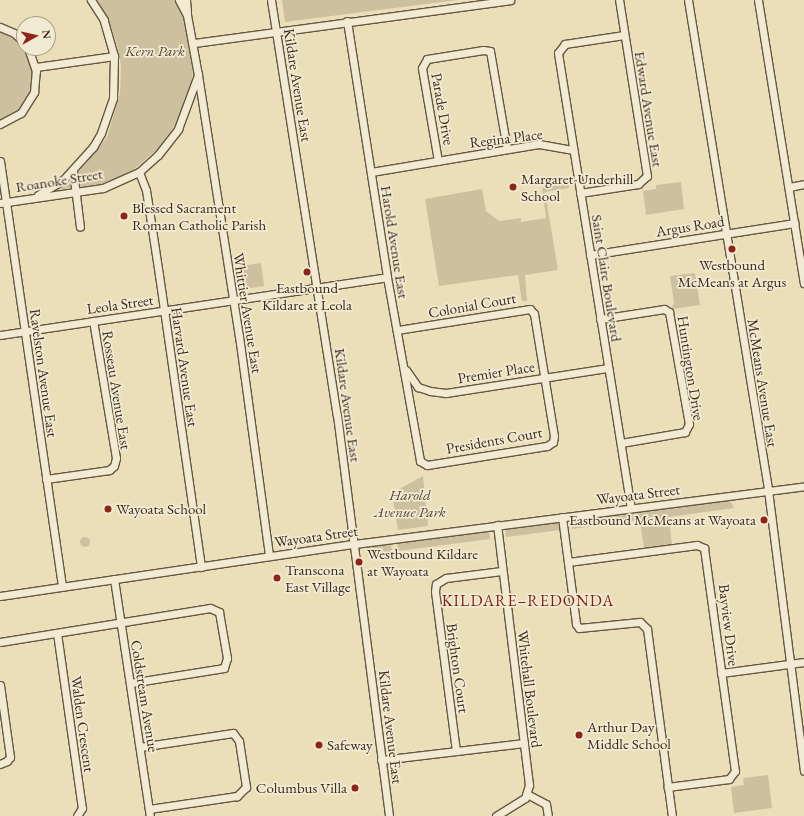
<!DOCTYPE html>
<meta charset="utf-8">
<style>
body{margin:0}
#map{position:relative;width:804px;height:816px;overflow:hidden;background:#ebdfb9;font-family:"EB Garamond",serif}
div>[style]{position:absolute}
[style*='--x']{left:calc(var(--x)*1px);top:calc(var(--y)*1px);width:calc(var(--w)*1px);rotate:calc(var(--a)*1deg)}
.green>*{inset:0;background:#cdc09e}
.round{border-radius:50%}
.roads{filter:drop-shadow(1px 0 #665743) drop-shadow(-1px 0 #665743) drop-shadow(0 1px #665743) drop-shadow(0 -1px #665743)}
.minor>*{height:7px;margin:-3.5px;padding:0 3.5px;transform-origin:3.5px;border-radius:3.5px;background:#f2ead2}
.dots>*{width:11px;height:11px;translate:-50% -50%;box-sizing:border-box;border:2px solid #f2ead2;border-radius:50%}
span{translate:-50% -50%;white-space:nowrap;text-align:center;line-height:1.15;-webkit-text-stroke:3.5px #f2ead2;paint-order:stroke}
.park-label{font-size:15px;color:#574836;font-style:italic}
.street-label{font-size:15px;color:#3a2a1c}
.poi-label{font-size:15px;color:#3a2a1c}
.left{translate:0 -50%;text-align:left}
.right{translate:-100% -50%;text-align:right}
.neighbourhood-label{font-size:16px;color:#7a1f14;letter-spacing:1px}
.north{position:absolute;left:16px;top:16px;width:40px;height:40px;box-sizing:border-box;background:#f2ead2;border:1px solid #a89d89;border-radius:50%;rotate:82deg;font-size:11px;font-weight:700;line-height:16px;text-align:center;color:#3a2a1c}
.north::after{content:'';display:block;margin:auto;width:14px;height:18px;background:#8f2418;clip-path:polygon(50% 0,100% 100%,50% 72%,0 100%)}
</style>
<div id="map">
<div class="green">
<div style="clip-path:polygon(97px 0,175px 0,187px 27px,194px 61px,191px 86px,181px 116px,161px 146px,131px 172px,101px 184px,83px 188px,79px 186px,78px 173px,107px 137px,120px 94px,121px 66px,118px 48px,111px 26px)"></div>
<div style="clip-path:polygon(282px 0,457px 0,285px 22px)"></div>
<div style="clip-path:polygon(0 30px,23px 45px,33px 66px,30px 94px,16px 113px,0 121px)"></div>
<div style="clip-path:polygon(67px 180px,71px 181px,71px 188px,56px 190px)"></div>
<div style="clip-path:polygon(569px 182px,569px 188px,545px 192px,558px 270px,525px 275px,527px 301px,522px 301px,518px 275px,439px 286px,425px 199px,482px 189px,486px 211px,499px 221px,521px 218px,521px 222px,546px 218px,542px 188px)"></div>
<div style="clip-path:polygon(681px 182px,684px 209px,646px 215px,643px 191px,656px 189px,656px 185px)"></div>
<div style="clip-path:polygon(261px 263px,264px 286px,238px 290px,235px 267px)"></div>
<div style="clip-path:polygon(695px 273px,700px 305px,672px 309px,674px 302px,670px 276px)"></div>
<div style="clip-path:polygon(423px 476px,428px 526px,398px 530px,392px 493px)"></div>
<div style="clip-path:polygon(730px 500px,734px 508px,669px 517px,672px 545px,644px 549px,640px 520px,572px 529px,571px 520px)"></div>
<div style="clip-path:polygon(559px 521px,560px 530px,506px 537px,505px 528px)"></div>
<div style="clip-path:polygon(489px 530px,490px 539px,398px 551px,397px 543px)"></div>
<div class="round" style="left:80px;top:537px;width:10px;height:10px"></div>
<div style="clip-path:polygon(390px 543px,393px 552px,368px 555px,367px 546px)"></div>
<div style="clip-path:polygon(768px 775px,772px 808px,734px 813px,731px 787px,744px 785px,743px 778px)"></div>
</div>
<div class="roads">
<div class="minor">
<div style="--x:186;--y:0;--w:12;--a:85"></div>
<div style="--x:271;--y:0;--w:420;--a:81"></div>
<div style="--x:337;--y:415;--w:404;--a:82.6"></div>
<div style="--x:688;--y:0;--w:496;--a:80.7"></div>
<div style="--x:768;--y:490;--w:283;--a:82.7"></div>
<div style="--x:758;--y:0;--w:287;--a:80.8"></div>
<div style="--x:347;--y:21;--w:259;--a:81.1"></div>
<div style="--x:387;--y:277;--w:187;--a:79.8"></div>
<div style="--x:420;--y:461;--w:8;--a:30"></div>
<div style="--x:427;--y:465;--w:121;--a:-9"></div>
<div style="--x:547;--y:446;--w:7;--a:-34"></div>
<div style="--x:553;--y:442;--w:6;--a:-81"></div>
<div style="--x:554;--y:436;--w:124;--a:-99.3"></div>
<div style="--x:534;--y:314;--w:6;--a:-129"></div>
<div style="--x:530;--y:309;--w:135;--a:171"></div>
<div style="--x:0;--y:27;--w:15;--a:23"></div>
<div style="--x:14;--y:33;--w:13;--a:42"></div>
<div style="--x:624;--y:35;--w:60;--a:171.3"></div>
<div style="--x:565;--y:44;--w:11;--a:128"></div>
<div style="--x:558;--y:53;--w:461;--a:80.9"></div>
<div style="--x:194;--y:43;--w:319;--a:-7.7"></div>
<div style="--x:36;--y:67;--w:79;--a:-8"></div>
<div style="--x:198;--y:75;--w:264;--a:81.1"></div>
<div style="--x:239;--y:336;--w:222;--a:82.2"></div>
<div style="--x:0;--y:124;--w:24;--a:-28"></div>
<div style="--x:21;--y:113;--w:25;--a:-58"></div>
<div style="--x:34;--y:92;--w:21;--a:-85"></div>
<div style="--x:36;--y:71;--w:24;--a:-109"></div>
<div style="--x:0;--y:161;--w:430;--a:81.7"></div>
<div style="--x:438;--y:161;--w:94;--a:-99.8"></div>
<div style="--x:422;--y:68;--w:10;--a:-61"></div>
<div style="--x:427;--y:59;--w:57;--a:-9.1"></div>
<div style="--x:483;--y:50;--w:7;--a:8"></div>
<div style="--x:490;--y:51;--w:99;--a:80.2"></div>
<div style="--x:73;--y:171;--w:56;--a:82.9"></div>
<div style="--x:139;--y:172;--w:19;--a:69"></div>
<div style="--x:146;--y:190;--w:86;--a:81.3"></div>
<div style="--x:159;--y:275;--w:295;--a:81.8"></div>
<div style="--x:371;--y:172;--w:170;--a:-9.5"></div>
<div style="--x:539;--y:144;--w:35;--a:10"></div>
<div style="--x:789;--y:187;--w:15;--a:-11"></div>
<div style="--x:580;--y:193;--w:59;--a:-8.8"></div>
<div style="--x:638;--y:184;--w:12;--a:-42"></div>
<div style="--x:647;--y:176;--w:178;--a:-99"></div>
<div style="--x:38;--y:195;--w:29;--a:-31"></div>
<div style="--x:63;--y:180;--w:45;--a:-47.7"></div>
<div style="--x:93;--y:147;--w:16;--a:-60"></div>
<div style="--x:101;--y:133;--w:37;--a:-71"></div>
<div style="--x:113;--y:98;--w:42;--a:-88.6"></div>
<div style="--x:114;--y:56;--w:37;--a:-106"></div>
<div style="--x:104;--y:20;--w:24;--a:-123"></div>
<div style="--x:0;--y:203;--w:104;--a:-8.3"></div>
<div style="--x:103;--y:188;--w:39;--a:-24"></div>
<div style="--x:139;--y:172;--w:25;--a:-42"></div>
<div style="--x:158;--y:155;--w:33;--a:-52"></div>
<div style="--x:178;--y:129;--w:58;--a:-69.7"></div>
<div style="--x:198;--y:75;--w:61;--a:-100.4"></div>
<div style="--x:187;--y:15;--w:17;--a:-118"></div>
<div style="--x:590;--y:255;--w:207;--a:-8.9"></div>
<div style="--x:600;--y:319;--w:65;--a:-8.9"></div>
<div style="--x:664;--y:309;--w:6;--a:31"></div>
<div style="--x:669;--y:312;--w:114;--a:79.9"></div>
<div style="--x:689;--y:424;--w:9;--a:117"></div>
<div style="--x:685;--y:432;--w:65;--a:170.2"></div>
<div style="--x:0;--y:335;--w:391;--a:-8.5"></div>
<div style="--x:406;--y:370;--w:21;--a:55"></div>
<div style="--x:418;--y:387;--w:13;--a:18"></div>
<div style="--x:430;--y:391;--w:16;--a:7"></div>
<div style="--x:446;--y:393;--w:164;--a:-8.8"></div>
<div style="--x:46;--y:479;--w:64;--a:-8.1"></div>
<div style="--x:109;--y:470;--w:6;--a:-39"></div>
<div style="--x:114;--y:466;--w:8;--a:-76"></div>
<div style="--x:116;--y:458;--w:139;--a:-99.5"></div>
<div style="--x:562;--y:517;--w:108;--a:82.5"></div>
<div style="--x:576;--y:624;--w:5;--a:53"></div>
<div style="--x:579;--y:628;--w:61;--a:-5.6"></div>
<div style="--x:640;--y:622;--w:10;--a:45"></div>
<div style="--x:647;--y:629;--w:189;--a:82.4"></div>
<div style="--x:568;--y:562;--w:130;--a:-7.5"></div>
<div style="--x:697;--y:545;--w:8;--a:23"></div>
<div style="--x:704;--y:548;--w:225;--a:82.1"></div>
<div style="--x:735;--y:771;--w:10;--a:127"></div>
<div style="--x:729;--y:779;--w:62;--a:172.5"></div>
<div style="--x:114;--y:579;--w:240;--a:81.4"></div>
<div style="--x:0;--y:596;--w:358;--a:-8.4"></div>
<div style="--x:354;--y:544;--w:454;--a:-7.3"></div>
<div style="--x:57;--y:633;--w:177;--a:81.9"></div>
<div style="--x:82;--y:808;--w:9;--a:122"></div>
<div style="--x:0;--y:642;--w:213;--a:-9.2"></div>
<div style="--x:210;--y:608;--w:10;--a:24"></div>
<div style="--x:219;--y:612;--w:47;--a:80.1"></div>
<div style="--x:227;--y:658;--w:10;--a:107"></div>
<div style="--x:224;--y:668;--w:95;--a:170.9"></div>
<div style="--x:721;--y:673;--w:84;--a:-7.5"></div>
<div style="--x:0;--y:685;--w:73;--a:82.1"></div>
<div style="--x:10;--y:757;--w:5;--a:127"></div>
<div style="--x:7;--y:761;--w:8;--a:157"></div>
<div style="--x:140;--y:747;--w:94;--a:-8.6"></div>
<div style="--x:233;--y:733;--w:10;--a:53"></div>
<div style="--x:239;--y:741;--w:47;--a:81.3"></div>
<div style="--x:246;--y:787;--w:13;--a:135"></div>
<div style="--x:237;--y:796;--w:89;--a:171.6"></div>
<div style="--x:456;--y:751;--w:161;--a:-97.5"></div>
<div style="--x:435;--y:591;--w:7;--a:-82"></div>
<div style="--x:436;--y:584;--w:12;--a:-31"></div>
<div style="--x:446;--y:578;--w:56;--a:-7.1"></div>
<div style="--x:381;--y:760;--w:144;--a:-6.8"></div>
<div style="--x:527;--y:794;--w:21;--a:28"></div>
<div style="--x:546;--y:804;--w:12;--a:81"></div>
<div style="--x:496;--y:816;--w:34;--a:-32"></div>
<div style="--x:525;--y:798;--w:14;--a:-73"></div>
<div style="--x:529;--y:785;--w:262;--a:-97"></div>
</div>
</div>
<div class="dots">
<div style="left:513px;top:187px;background:#8f2418"></div>
<div style="left:124px;top:216px;background:#8f2418"></div>
<div style="left:732px;top:249px;background:#8f2418"></div>
<div style="left:307px;top:272px;background:#8f2418"></div>
<div style="left:108px;top:509px;background:#8f2418"></div>
<div style="left:764px;top:520px;background:#8f2418"></div>
<div style="left:359px;top:562px;background:#8f2418"></div>
<div style="left:277px;top:578px;background:#8f2418"></div>
<div style="left:579px;top:735px;background:#8f2418"></div>
<div style="left:319px;top:745px;background:#8f2418"></div>
<div style="left:355px;top:788px;background:#8f2418"></div>
</div>
<div class="park-label">
<span style="left:155px;top:51px">Kern Park</span>
<span style="left:410px;top:503px">Harold<br>Avenue Park</span>
</div>
<div class="street-label">
<span style="left:298px;top:85px;rotate:81deg">Kildare Avenue East</span>
<span style="left:443px;top:109px;rotate:80deg">Parade Drive</span>
<span style="left:649px;top:109px;rotate:81deg">Edward Avenue East</span>
<span style="left:506px;top:138px;rotate:-7deg">Regina Place</span>
<span style="left:59px;top:180px;rotate:-9deg">Roanoke Street</span>
<span style="left:690px;top:226px;rotate:-9deg">Argus Road</span>
<span style="left:395px;top:242px;rotate:81deg">Harold Avenue East</span>
<span style="left:607px;top:278px;rotate:81deg">Saint Claire Boulevard</span>
<span style="left:120px;top:304px;rotate:-8deg">Leola Street</span>
<span style="left:472px;top:305px;rotate:-10deg">Colonial Court</span>
<span style="left:248px;top:313px;rotate:81deg">Whittier Avenue East</span>
<span style="left:185px;top:367px;rotate:82deg">Harvard Avenue East</span>
<span style="left:691px;top:368px;rotate:81deg">Huntington Drive</span>
<span style="left:496px;top:372px;rotate:-9deg">Premier Place</span>
<span style="left:44px;top:373px;rotate:82deg">Ravelston Avenue East</span>
<span style="left:763px;top:383px;rotate:81deg">McMeans Avenue East</span>
<span style="left:117px;top:390px;rotate:81deg">Rosseau Avenue East</span>
<span style="left:348px;top:405px;rotate:82deg">Kildare Avenue East</span>
<span style="left:494px;top:440px;rotate:-10deg">Presidents Court</span>
<span style="left:638px;top:494px;rotate:-7deg">Wayoata Street</span>
<span style="left:316px;top:536px;rotate:-8deg">Wayoata Street</span>
<span style="left:729px;top:625px;rotate:83deg">Bayview Drive</span>
<span style="left:458px;top:668px;rotate:82deg">Brighton Court</span>
<span style="left:530px;top:689px;rotate:83deg">Whitehall Boulevard</span>
<span style="left:145px;top:696px;rotate:81deg">Coldstream Avenue</span>
<span style="left:83px;top:724px;rotate:82deg">Walden Crescent</span>
<span style="left:391px;top:727px;rotate:83deg">Kildare Avenue East</span>
</div>
<div class="poi-label">
<span class="left" style="left:521px;top:187px">Margaret-Underhill<br>School</span>
<span class="left" style="left:132px;top:216px">Blessed Sacrament<br>Roman Catholic Parish</span>
<span style="left:732px;top:273px">Westbound<br>McMeans at Argus</span>
<span style="left:307px;top:296px">Eastbound<br>Kildare at Leola</span>
<span class="left" style="left:116px;top:509px">Wayoata School</span>
<span class="right" style="left:756px;top:520px">Eastbound McMeans at Wayoata</span>
<span class="left" style="left:367px;top:562px">Westbound Kildare<br>at Wayoata</span>
<span class="left" style="left:285px;top:578px">Transcona<br>East Village</span>
<span class="left" style="left:587px;top:735px">Arthur Day<br>Middle School</span>
<span class="left" style="left:327px;top:745px">Safeway</span>
<span class="right" style="left:347px;top:788px">Columbus Villa</span>
</div>
<div class="neighbourhood-label">
<span style="left:528px;top:601px">KILDARE–REDONDA</span>
</div>
<div class="north">N</div>
</div>
